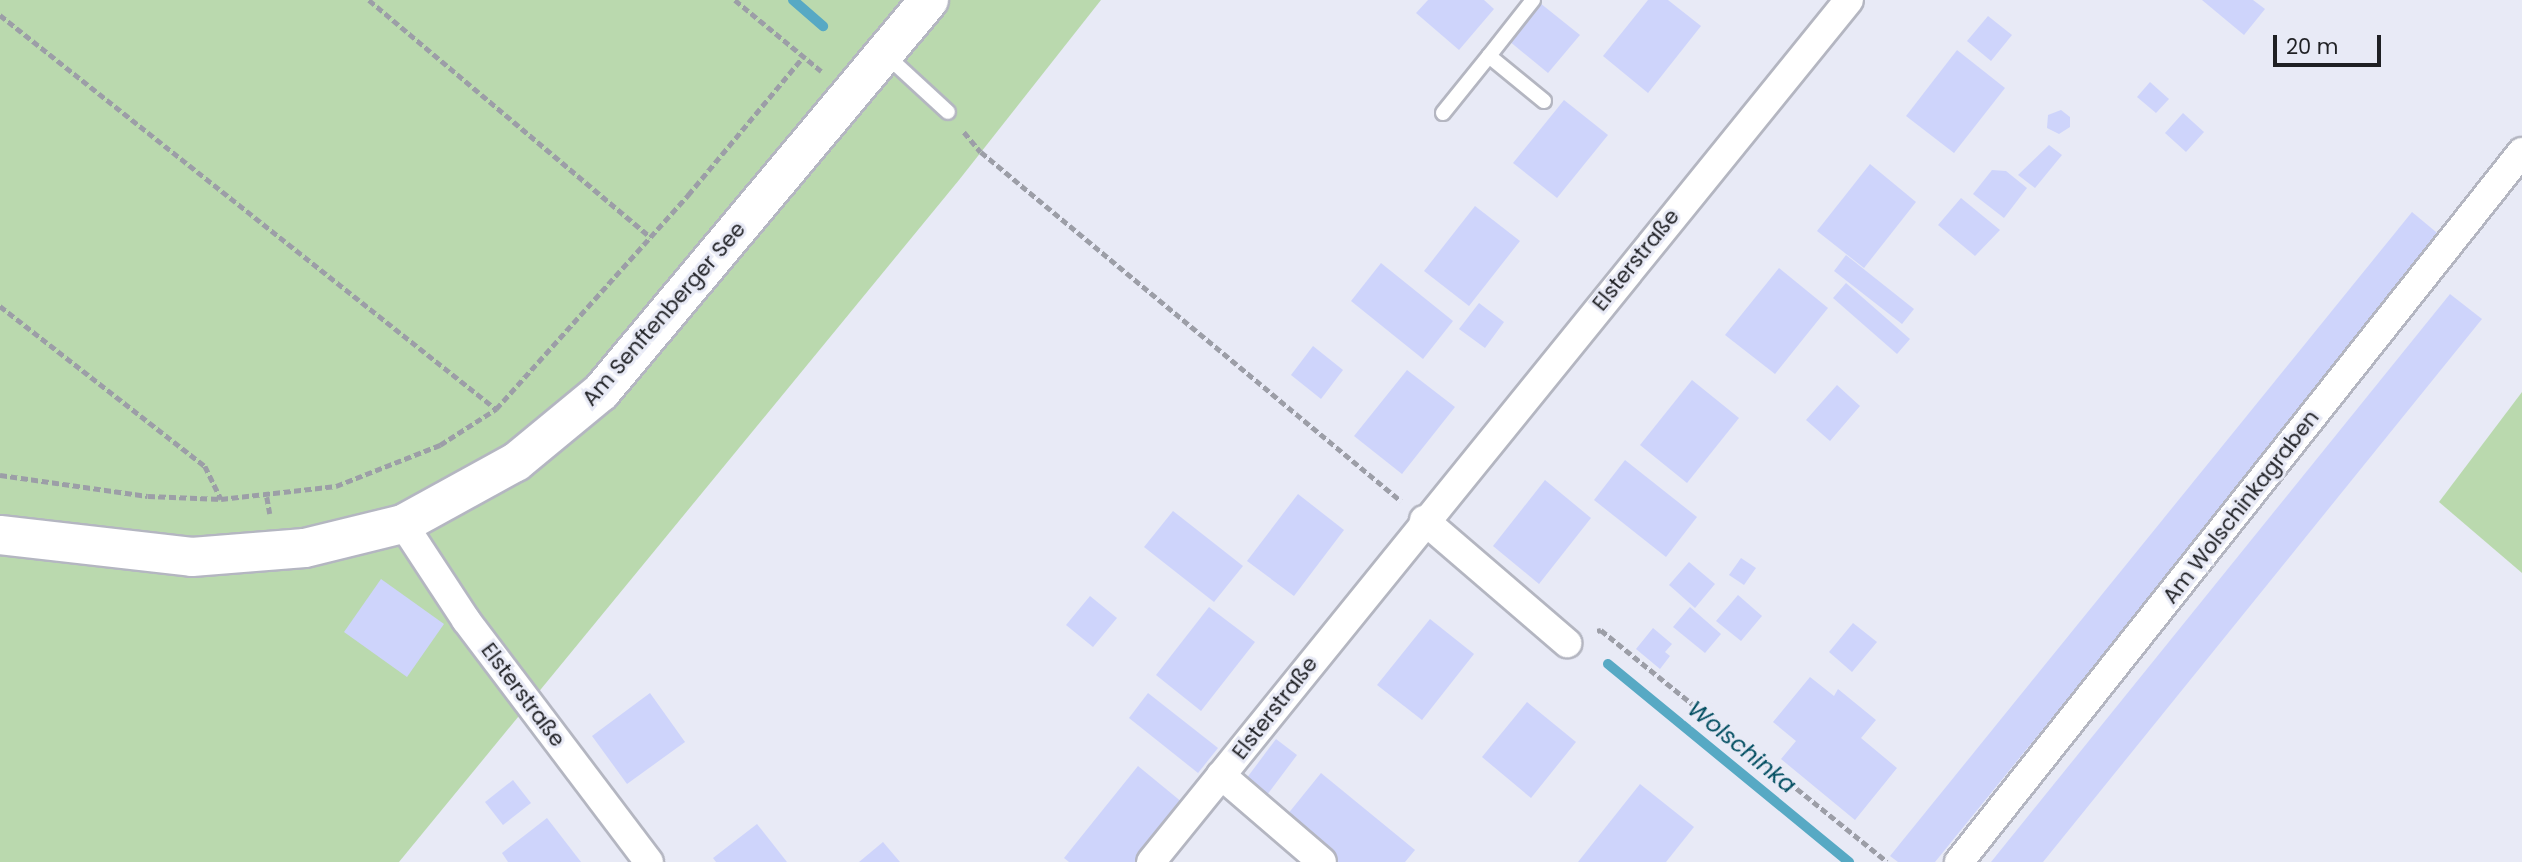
<!DOCTYPE html>
<meta charset="utf-8">
<style>
body{margin:0}
#map{position:relative;width:2522px;height:862px;overflow:hidden;background:#e8eaf6;font-family:Poppins,sans-serif}
div>[style]{position:absolute}
[style*='--x']{left:calc(var(--x)*1px);top:calc(var(--y)*1px);width:calc(var(--w)*1px);rotate:calc(var(--a)*1deg)}
.green>*{inset:0;background:#bad9ae}
.stream>*{height:10px;margin:-5px;padding:0 5px;transform-origin:5px;border-radius:5px;background:#57a9c4}
.building>*{inset:0;background:#ced4fb}
.path>*{height:4.5px;margin-top:-2.25px;transform-origin:0;background:repeating-linear-gradient(90deg,#9c9ea7 0 7px,transparent 0 10.5px)}
.roads{filter:drop-shadow(2px 0 #b4b6c1) drop-shadow(-2px 0 #b4b6c1) drop-shadow(0 2px #b4b6c1) drop-shadow(0 -2px #b4b6c1)}
.lane>*{height:14px;margin:-7px;padding:0 7px;transform-origin:7px;border-radius:7px;background:#fff}
.street>*{height:28px;margin:-14px;padding:0 14px;transform-origin:14px;border-radius:14px;background:#fff}
.secondary>*{height:38px;margin:-19px;padding:0 19px;transform-origin:19px;border-radius:19px;background:#fff}
span{translate:-50% -50%;white-space:nowrap;text-align:center;line-height:1.15;-webkit-text-stroke:6px #e8eaf6;paint-order:stroke}
.street-label{font-size:21px;color:#1f2024}
.water-label{font-size:23px;color:#014d60;font-style:italic}
.scale{position:absolute;left:2273px;top:35px;width:108px;height:32px;box-sizing:border-box;border:4px solid #1f2024;border-top:0;padding-left:9px;font-size:21px;line-height:24px;white-space:nowrap;color:#1f2024;-webkit-text-stroke:5px #e8eaf6;paint-order:stroke}
</style>
<div id="map">
<div class="green">
<div style="clip-path:polygon(0 0,1101px 0,959px 180px,399px 862px,0 862px)"></div>
<div style="clip-path:polygon(2522px 392px,2522px 573px,2439px 502px)"></div>
</div>
<div class="stream">
<div style="--x:793;--y:0;--w:40;--a:41"></div>
<div style="--x:1608;--y:664;--w:312;--a:39.4"></div>
</div>
<div class="building">
<div style="clip-path:polygon(1428px 0,1484px 0,1494px 9px,1459px 50px,1416px 13px)"></div>
<div style="clip-path:polygon(1648px 0,1668px 0,1701px 26px,1648px 93px,1603px 56px)"></div>
<div style="clip-path:polygon(2202px 0,2253px 0,2265px 9px,2244px 35px)"></div>
<div style="clip-path:polygon(1540px 3px,1580px 35px,1548px 73px,1509px 41px)"></div>
<div style="clip-path:polygon(1988px 16px,2012px 35px,1991px 61px,1967px 41px)"></div>
<div style="clip-path:polygon(1957px 50px,2005px 88px,1954px 153px,1906px 116px)"></div>
<div style="clip-path:polygon(2150px 82px,2169px 99px,2156px 113px,2137px 97px)"></div>
<div style="clip-path:polygon(1564px 100px,1608px 135px,1557px 198px,1513px 163px)"></div>
<div style="clip-path:polygon(2061px 110px,2070px 117px,2070px 127px,2059px 134px,2047px 128px,2048px 115px)"></div>
<div style="clip-path:polygon(2183px 113px,2204px 132px,2186px 152px,2165px 133px)"></div>
<div style="clip-path:polygon(2049px 145px,2062px 155px,2035px 188px,2018px 175px)"></div>
<div style="clip-path:polygon(1870px 164px,1916px 202px,1864px 268px,1817px 231px)"></div>
<div style="clip-path:polygon(1992px 170px,2006px 171px,2027px 188px,2004px 218px,1973px 194px)"></div>
<div style="clip-path:polygon(1961px 198px,2000px 230px,1975px 256px,1938px 225px)"></div>
<div style="clip-path:polygon(1475px 206px,1520px 241px,1469px 306px,1424px 271px)"></div>
<div style="clip-path:polygon(2412px 212px,2442px 237px,1935px 862px,1898px 862px,1890px 856px)"></div>
<div style="clip-path:polygon(1846px 255px,1914px 309px,1902px 324px,1834px 271px)"></div>
<div style="clip-path:polygon(1381px 263px,1453px 321px,1423px 359px,1351px 301px)"></div>
<div style="clip-path:polygon(1779px 268px,1828px 308px,1775px 374px,1725px 335px)"></div>
<div style="clip-path:polygon(1846px 283px,1910px 339px,1897px 354px,1833px 298px)"></div>
<div style="clip-path:polygon(2450px 294px,2482px 319px,2043px 862px,1991px 862px)"></div>
<div style="clip-path:polygon(1479px 303px,1504px 322px,1485px 348px,1459px 329px)"></div>
<div style="clip-path:polygon(1313px 346px,1343px 370px,1321px 399px,1291px 375px)"></div>
<div style="clip-path:polygon(1407px 370px,1455px 407px,1402px 474px,1354px 436px)"></div>
<div style="clip-path:polygon(1692px 380px,1739px 418px,1687px 483px,1640px 445px)"></div>
<div style="clip-path:polygon(1837px 385px,1860px 406px,1830px 441px,1806px 420px)"></div>
<div style="clip-path:polygon(1625px 460px,1697px 517px,1666px 557px,1594px 500px)"></div>
<div style="clip-path:polygon(1545px 480px,1591px 518px,1539px 584px,1493px 546px)"></div>
<div style="clip-path:polygon(1298px 494px,1344px 530px,1294px 596px,1247px 561px)"></div>
<div style="clip-path:polygon(1173px 511px,1243px 566px,1214px 602px,1144px 547px)"></div>
<div style="clip-path:polygon(1741px 558px,1756px 568px,1744px 585px,1729px 575px)"></div>
<div style="clip-path:polygon(1689px 562px,1715px 584px,1695px 608px,1669px 585px)"></div>
<div style="clip-path:polygon(381px 579px,444px 624px,407px 677px,344px 632px)"></div>
<div style="clip-path:polygon(1738px 595px,1762px 616px,1741px 641px,1716px 621px)"></div>
<div style="clip-path:polygon(1090px 596px,1117px 618px,1093px 647px,1066px 625px)"></div>
<div style="clip-path:polygon(1209px 607px,1255px 642px,1201px 711px,1156px 675px)"></div>
<div style="clip-path:polygon(1690px 607px,1721px 634px,1705px 653px,1673px 627px)"></div>
<div style="clip-path:polygon(1430px 619px,1474px 654px,1422px 720px,1377px 685px)"></div>
<div style="clip-path:polygon(1853px 623px,1877px 642px,1852px 672px,1829px 652px)"></div>
<div style="clip-path:polygon(1653px 628px,1672px 644px,1665px 652px,1670px 656px,1660px 669px,1636px 649px)"></div>
<div style="clip-path:polygon(1810px 677px,1834px 696px,1838px 689px,1876px 720px,1861px 738px,1897px 768px,1855px 820px,1781px 759px,1796px 741px,1773px 722px)"></div>
<div style="clip-path:polygon(650px 693px,685px 742px,627px 784px,592px 736px)"></div>
<div style="clip-path:polygon(1148px 693px,1218px 748px,1198px 773px,1129px 718px)"></div>
<div style="clip-path:polygon(1527px 702px,1576px 742px,1531px 798px,1482px 757px)"></div>
<div style="clip-path:polygon(1276px 739px,1297px 755px,1267px 795px,1246px 779px)"></div>
<div style="clip-path:polygon(1138px 766px,1183px 803px,1136px 862px,1069px 862px,1064px 858px)"></div>
<div style="clip-path:polygon(1321px 773px,1415px 850px,1405px 862px,1335px 862px,1283px 820px)"></div>
<div style="clip-path:polygon(513px 780px,531px 803px,503px 825px,485px 802px)"></div>
<div style="clip-path:polygon(1640px 784px,1694px 827px,1666px 862px,1578px 862px)"></div>
<div style="clip-path:polygon(547px 818px,581px 862px,508px 862px,502px 853px)"></div>
<div style="clip-path:polygon(757px 824px,787px 862px,716px 862px,713px 858px)"></div>
<div style="clip-path:polygon(883px 842px,900px 862px,859px 862px)"></div>
</div>
<div class="path">
<div style="--x:369;--y:0;--w:368;--a:40.1"></div>
<div style="--x:735;--y:0;--w:112;--a:39.5"></div>
<div style="--x:0;--y:15;--w:633;--a:38.46"></div>
<div style="--x:964;--y:132;--w:26;--a:50"></div>
<div style="--x:981;--y:152;--w:546;--a:39.72"></div>
<div style="--x:0;--y:306;--w:260;--a:38"></div>
<div style="--x:205;--y:466;--w:37;--a:64"></div>
<div style="--x:221;--y:499;--w:116;--a:-6.4"></div>
<div style="--x:336;--y:486;--w:112;--a:-21.5"></div>
<div style="--x:440;--y:445;--w:67;--a:-32.7"></div>
<div style="--x:496;--y:409;--w:288;--a:-48.1"></div>
<div style="--x:688;--y:195;--w:181;--a:-50.2"></div>
<div style="--x:0;--y:475;--w:149;--a:8.1"></div>
<div style="--x:148;--y:496;--w:73;--a:2.4"></div>
<div style="--x:267;--y:497;--w:17;--a:80"></div>
<div style="--x:1597;--y:631;--w:4;--a:-14"></div>
<div style="--x:1601;--y:630;--w:368;--a:39"></div>
</div>
<div class="roads">
<div class="lane">
<div style="--x:1533;--y:0;--w:71;--a:128.2"></div>
<div style="--x:1489;--y:56;--w:71;--a:39.3"></div>
<div style="--x:886;--y:55;--w:84;--a:42.6"></div>
<div style="--x:1443;--y:113;--w:73;--a:-51.1"></div>
</div>
<div class="street">
<div style="--x:1424;--y:520;--w:189;--a:40.7"></div>
<div style="--x:403;--y:524;--w:115;--a:56.7"></div>
<div style="--x:466;--y:620;--w:303;--a:52.9"></div>
<div style="--x:1221;--y:775;--w:133;--a:40.7"></div>
<div style="--x:1151;--y:862;--w:1109;--a:-51"></div>
<div style="--x:1959;--y:862;--w:906;--a:-51.59"></div>
</div>
<div class="secondary">
<div style="--x:0;--y:535;--w:193;--a:6.5"></div>
<div style="--x:192;--y:557;--w:113;--a:-4.6"></div>
<div style="--x:305;--y:548;--w:101;--a:-13.8"></div>
<div style="--x:403;--y:524;--w:129;--a:-28.8"></div>
<div style="--x:516;--y:462;--w:110;--a:-39.5"></div>
<div style="--x:601;--y:392;--w:511;--a:-50.08"></div>
</div>
</div>
<div class="street-label">
<span style="left:1636px;top:260px;rotate:-51deg">Elsterstraße</span>
<span style="left:664px;top:314px;rotate:-49deg">Am Senftenberger See</span>
<span style="left:2241px;top:507px;rotate:-52deg">Am Wolschinkagraben</span>
<span style="left:523px;top:695px;rotate:53deg">Elsterstraße</span>
<span style="left:1275px;top:708px;rotate:-52deg">Elsterstraße</span>
</div>
<div class="water-label">
<span style="left:1742px;top:747px;rotate:39deg">Wolschinka</span>
</div>
<div class="scale">20 m</div>
</div>
